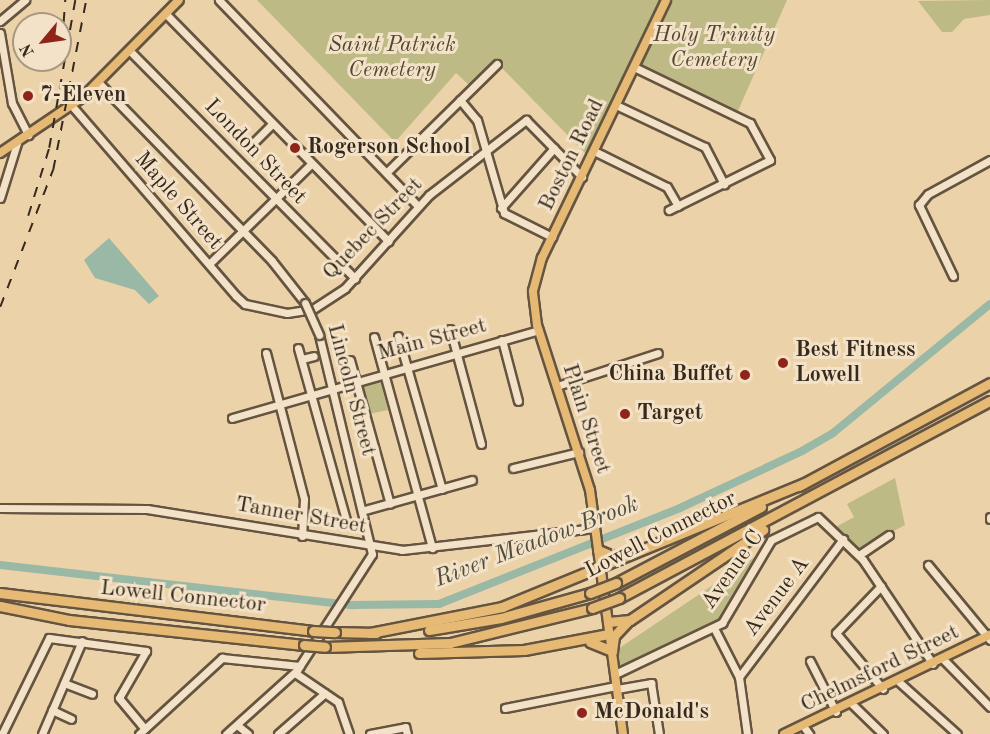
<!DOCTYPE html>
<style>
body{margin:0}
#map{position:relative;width:990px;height:734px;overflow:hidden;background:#ecd2a9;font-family:"Old Standard TT",serif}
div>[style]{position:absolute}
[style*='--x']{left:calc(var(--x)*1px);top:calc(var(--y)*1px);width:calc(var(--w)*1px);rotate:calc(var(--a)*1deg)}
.green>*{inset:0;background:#bdba85}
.water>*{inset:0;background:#99b8a6}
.river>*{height:8px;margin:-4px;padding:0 4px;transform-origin:4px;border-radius:4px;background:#99b8a6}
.roads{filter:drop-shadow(2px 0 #645440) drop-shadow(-2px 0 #645440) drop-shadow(0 2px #645440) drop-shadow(0 -2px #645440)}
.minor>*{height:7px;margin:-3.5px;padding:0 3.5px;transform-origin:3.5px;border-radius:3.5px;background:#f3e2c7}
.major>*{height:8px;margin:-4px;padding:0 4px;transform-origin:4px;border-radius:4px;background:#e6b974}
.highway>*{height:9px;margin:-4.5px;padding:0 4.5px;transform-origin:4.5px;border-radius:4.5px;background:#e6b974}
.rail>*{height:1.5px;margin-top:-0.75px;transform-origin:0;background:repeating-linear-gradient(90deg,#362a1d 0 10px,transparent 0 20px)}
.bridges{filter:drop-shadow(2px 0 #645440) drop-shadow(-2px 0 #645440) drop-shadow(0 2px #645440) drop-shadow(0 -2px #645440)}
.minor-bridge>*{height:7px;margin:-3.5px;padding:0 3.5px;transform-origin:3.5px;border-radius:3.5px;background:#f3e2c7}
.highway-bridge>*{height:9px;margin:-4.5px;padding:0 4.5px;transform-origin:4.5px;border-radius:4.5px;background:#e6b974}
.dots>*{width:16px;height:16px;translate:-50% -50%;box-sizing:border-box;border:3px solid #f3e2c7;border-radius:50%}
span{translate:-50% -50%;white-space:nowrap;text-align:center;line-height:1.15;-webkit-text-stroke:6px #f3e2c7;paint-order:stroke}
.park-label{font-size:22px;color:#514732;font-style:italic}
.poi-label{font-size:22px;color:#362a1d;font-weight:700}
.left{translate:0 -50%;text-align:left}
.right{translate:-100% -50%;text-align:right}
.street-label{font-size:22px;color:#362a1d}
.water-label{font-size:24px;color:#4f4e3f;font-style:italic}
.north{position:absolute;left:12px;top:12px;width:60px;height:60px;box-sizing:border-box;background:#f3e2c7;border:2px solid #a79883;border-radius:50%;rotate:241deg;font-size:16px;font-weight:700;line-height:24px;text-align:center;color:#362a1d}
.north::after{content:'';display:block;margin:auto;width:21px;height:27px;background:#8f2418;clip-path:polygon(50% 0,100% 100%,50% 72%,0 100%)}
</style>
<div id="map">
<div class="green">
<div style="clip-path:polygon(257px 0,660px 0,586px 154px,495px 61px,470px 86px,456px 73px,395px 142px)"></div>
<div style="clip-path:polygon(673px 0,787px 0,737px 113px,641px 67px)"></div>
<div style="clip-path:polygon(990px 0,990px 15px,964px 19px,952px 32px,942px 32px,918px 1px)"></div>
<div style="clip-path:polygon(380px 380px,388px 410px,369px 414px,361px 385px)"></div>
<div style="clip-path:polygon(895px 478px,905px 525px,858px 550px,836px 527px,854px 517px,847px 504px)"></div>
<div style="clip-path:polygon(765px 550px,725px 619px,615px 674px,615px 651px)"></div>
</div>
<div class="water">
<div style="clip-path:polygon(109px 238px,159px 296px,149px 304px,135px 290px,95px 278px,84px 260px)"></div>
</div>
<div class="river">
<div style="--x:0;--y:565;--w:355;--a:6.5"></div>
<div style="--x:353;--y:605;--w:86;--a:-0.7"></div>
<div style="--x:439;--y:604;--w:259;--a:-21.7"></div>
<div style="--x:680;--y:508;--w:135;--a:-25"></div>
<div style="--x:802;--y:451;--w:36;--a:-30"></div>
<div style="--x:833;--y:433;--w:203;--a:-39.4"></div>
</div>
<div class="roads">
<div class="minor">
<div style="--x:219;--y:0;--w:286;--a:46"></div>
<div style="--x:166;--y:14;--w:318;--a:45.6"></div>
<div style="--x:0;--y:21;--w:33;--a:-40"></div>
<div style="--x:0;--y:33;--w:71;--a:80.3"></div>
<div style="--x:12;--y:103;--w:36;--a:63"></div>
<div style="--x:130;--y:51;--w:320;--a:45.3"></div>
<div style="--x:634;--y:67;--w:129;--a:25.8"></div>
<div style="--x:750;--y:123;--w:42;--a:61.6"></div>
<div style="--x:770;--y:160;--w:113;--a:153.7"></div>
<div style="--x:99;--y:83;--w:248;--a:45.8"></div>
<div style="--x:272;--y:261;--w:53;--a:51.8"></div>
<div style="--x:460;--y:100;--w:26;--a:50"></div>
<div style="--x:477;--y:120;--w:97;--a:73.8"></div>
<div style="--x:504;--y:213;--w:54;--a:26.6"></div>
<div style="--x:616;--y:105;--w:98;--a:25.3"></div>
<div style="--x:705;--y:147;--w:42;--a:62.8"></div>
<div style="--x:72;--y:106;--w:251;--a:49.2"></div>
<div style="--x:236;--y:296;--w:12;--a:42"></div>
<div style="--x:245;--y:304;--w:43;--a:12.1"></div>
<div style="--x:287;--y:313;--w:26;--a:-9"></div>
<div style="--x:313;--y:309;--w:38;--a:-33"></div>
<div style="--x:345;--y:288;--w:125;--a:-47.9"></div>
<div style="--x:429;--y:195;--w:123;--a:-37.7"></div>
<div style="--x:526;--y:120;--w:80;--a:45.5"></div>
<div style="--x:254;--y:142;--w:24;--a:-45"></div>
<div style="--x:594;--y:151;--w:81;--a:26.3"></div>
<div style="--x:667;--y:187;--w:22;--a:60"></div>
<div style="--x:387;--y:172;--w:154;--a:-44.5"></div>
<div style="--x:0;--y:198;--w:58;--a:-72.8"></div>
<div style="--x:501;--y:208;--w:80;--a:-48.5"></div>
<div style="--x:209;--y:264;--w:141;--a:-44.4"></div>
<div style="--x:953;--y:276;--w:79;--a:-115.6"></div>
<div style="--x:919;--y:205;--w:14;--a:-51"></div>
<div style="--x:928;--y:194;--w:71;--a:-28.7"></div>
<div style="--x:450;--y:329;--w:119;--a:74.9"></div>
<div style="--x:398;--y:336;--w:159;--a:74"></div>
<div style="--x:374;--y:337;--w:219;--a:74.6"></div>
<div style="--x:502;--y:340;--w:63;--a:75.3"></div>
<div style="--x:298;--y:348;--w:179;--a:74.4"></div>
<div style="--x:266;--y:353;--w:151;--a:75.4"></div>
<div style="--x:304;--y:499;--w:37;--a:93"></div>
<div style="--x:302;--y:359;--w:12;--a:-14"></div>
<div style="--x:350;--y:360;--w:149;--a:74.5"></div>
<div style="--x:557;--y:386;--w:106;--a:-18.1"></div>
<div style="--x:232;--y:418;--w:319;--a:-16"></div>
<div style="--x:513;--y:468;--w:68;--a:-13.6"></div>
<div style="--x:0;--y:508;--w:147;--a:0.4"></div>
<div style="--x:147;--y:509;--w:258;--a:9.1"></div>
<div style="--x:402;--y:550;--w:194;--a:-6.5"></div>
<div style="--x:365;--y:510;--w:111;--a:-15.7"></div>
<div style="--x:990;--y:517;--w:2;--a:90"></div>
<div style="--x:859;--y:555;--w:36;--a:-34"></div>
<div style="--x:928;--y:565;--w:97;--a:50.4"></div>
<div style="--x:881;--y:586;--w:65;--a:133.8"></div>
<div style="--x:836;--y:633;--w:73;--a:50"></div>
<div style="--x:714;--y:628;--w:55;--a:63"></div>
<div style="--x:739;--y:677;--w:58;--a:82"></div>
<div style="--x:943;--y:659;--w:67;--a:45.6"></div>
<div style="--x:810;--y:661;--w:57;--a:63"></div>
<div style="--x:295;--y:673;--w:52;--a:34"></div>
<div style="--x:338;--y:702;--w:34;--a:71"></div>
<div style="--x:615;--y:674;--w:119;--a:-25.5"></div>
<div style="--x:722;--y:623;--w:96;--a:-59.4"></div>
<div style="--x:771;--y:540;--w:52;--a:-26.1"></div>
<div style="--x:818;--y:517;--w:62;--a:43.7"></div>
<div style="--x:863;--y:560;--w:125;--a:56.1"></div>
<div style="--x:739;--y:677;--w:173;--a:-53"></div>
<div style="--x:898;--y:681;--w:79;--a:41.9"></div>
<div style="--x:64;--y:683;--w:30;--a:21"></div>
<div style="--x:617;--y:689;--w:35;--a:-10"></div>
<div style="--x:651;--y:683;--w:52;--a:81.1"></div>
<div style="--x:852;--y:704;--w:43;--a:44.1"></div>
<div style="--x:505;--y:708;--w:113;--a:-11.2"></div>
<div style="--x:52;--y:710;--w:21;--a:25"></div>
<div style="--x:237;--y:725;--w:14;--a:39"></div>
<div style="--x:804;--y:727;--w:9;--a:54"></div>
<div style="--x:2;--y:734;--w:107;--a:-63.9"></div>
<div style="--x:49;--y:638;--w:98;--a:7.6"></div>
<div style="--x:146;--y:651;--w:54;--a:119.9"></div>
<div style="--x:119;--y:698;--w:40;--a:50"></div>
<div style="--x:42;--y:734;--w:101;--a:-66.7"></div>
<div style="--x:139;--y:734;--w:113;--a:-42.5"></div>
<div style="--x:222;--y:658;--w:78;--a:5.9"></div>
<div style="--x:226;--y:734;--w:96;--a:-42"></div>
<div style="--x:297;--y:670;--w:138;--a:-57.1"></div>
<div style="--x:372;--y:554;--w:225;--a:-103.6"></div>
<div style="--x:278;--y:734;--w:62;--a:-41.1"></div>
<div style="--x:370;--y:734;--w:36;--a:-11"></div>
<div style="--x:405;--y:727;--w:7;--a:74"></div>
</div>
<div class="major">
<div style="--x:0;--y:153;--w:100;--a:-34"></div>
<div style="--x:83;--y:97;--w:136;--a:-45.3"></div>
<div style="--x:623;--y:734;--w:246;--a:-97.7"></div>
<div style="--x:590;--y:490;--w:173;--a:-107.8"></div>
<div style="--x:537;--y:325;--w:34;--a:-97"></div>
<div style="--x:533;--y:291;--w:34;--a:-75"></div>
<div style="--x:542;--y:258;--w:286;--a:-64.3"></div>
<div style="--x:784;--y:734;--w:229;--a:-25.7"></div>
</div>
<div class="highway">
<div style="--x:799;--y:486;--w:217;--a:-28.3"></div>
<div style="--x:598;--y:550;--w:23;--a:23"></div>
<div style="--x:616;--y:583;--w:164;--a:-27.7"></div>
<div style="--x:0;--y:593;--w:315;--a:6.9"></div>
<div style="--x:619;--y:598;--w:420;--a:-28"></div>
<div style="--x:0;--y:606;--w:70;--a:11.5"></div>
<div style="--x:69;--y:620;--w:236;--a:6.1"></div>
<div style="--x:608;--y:622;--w:22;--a:-5"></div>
<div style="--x:630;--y:620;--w:161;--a:-34.1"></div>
<div style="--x:429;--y:630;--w:73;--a:-9.5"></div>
<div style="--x:501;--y:618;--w:92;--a:-15.7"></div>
<div style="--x:335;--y:632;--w:41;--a:1.4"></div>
<div style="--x:370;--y:633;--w:135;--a:-11.1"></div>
<div style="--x:502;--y:607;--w:326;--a:-22.3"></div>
<div style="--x:590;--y:642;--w:24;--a:22"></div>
<div style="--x:612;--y:651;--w:15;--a:-82"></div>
<div style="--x:614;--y:636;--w:19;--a:-47"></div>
<div style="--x:325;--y:647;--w:125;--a:-1.8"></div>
<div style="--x:450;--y:643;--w:146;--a:-13.8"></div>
<div style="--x:419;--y:653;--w:105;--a:-1.6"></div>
<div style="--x:524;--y:650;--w:86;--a:-10.7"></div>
</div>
</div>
<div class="rail">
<div style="--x:62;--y:42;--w:42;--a:-85.9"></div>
<div style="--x:54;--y:67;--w:7;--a:-82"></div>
<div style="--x:28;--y:216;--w:71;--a:-72.8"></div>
<div style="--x:49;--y:148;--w:150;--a:-80"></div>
<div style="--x:0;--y:307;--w:147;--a:-68.9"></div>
<div style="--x:53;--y:170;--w:173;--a:-79"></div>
</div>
<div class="bridges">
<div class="minor-bridge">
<div style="--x:305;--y:303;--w:35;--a:66"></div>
</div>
<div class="highway-bridge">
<div style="--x:590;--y:593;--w:28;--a:-21"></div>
<div style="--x:592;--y:608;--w:29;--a:-20"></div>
<div style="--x:313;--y:631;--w:22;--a:3"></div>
<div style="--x:304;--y:645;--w:21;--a:5"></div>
</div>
</div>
<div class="dots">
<div style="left:28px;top:96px;background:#8f2418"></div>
<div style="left:295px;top:148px;background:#8f2418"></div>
<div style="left:783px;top:363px;background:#8f2418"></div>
<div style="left:745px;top:375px;background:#8f2418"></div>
<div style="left:625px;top:414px;background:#8f2418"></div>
<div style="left:582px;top:713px;background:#8f2418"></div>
</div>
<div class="park-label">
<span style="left:714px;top:48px">Holy Trinity<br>Cemetery</span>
<span style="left:392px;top:58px">Saint Patrick<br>Cemetery</span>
</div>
<div class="poi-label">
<span class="left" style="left:40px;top:96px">7-Eleven</span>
<span class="left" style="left:307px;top:148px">Rogerson School</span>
<span class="left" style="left:795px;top:363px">Best Fitness<br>Lowell</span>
<span class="right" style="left:733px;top:375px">China Buffet</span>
<span class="left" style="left:637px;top:414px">Target</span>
<span class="left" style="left:594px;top:713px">McDonald's</span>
</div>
<div class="street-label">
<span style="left:255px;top:152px;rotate:46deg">London Street</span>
<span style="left:572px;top:155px;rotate:-64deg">Boston Road</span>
<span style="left:178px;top:201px;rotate:49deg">Maple Street</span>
<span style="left:373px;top:229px;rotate:-46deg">Quebec Street</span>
<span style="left:432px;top:340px;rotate:-15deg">Main Street</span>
<span style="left:351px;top:390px;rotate:75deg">Lincoln Street</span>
<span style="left:586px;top:419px;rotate:72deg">Plain Street</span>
<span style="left:301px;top:516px;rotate:10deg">Tanner Street</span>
<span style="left:661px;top:535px;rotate:-27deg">Lowell Connector</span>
<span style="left:733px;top:570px;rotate:-55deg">Avenue C</span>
<span style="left:183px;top:597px;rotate:6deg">Lowell Connector</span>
<span style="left:777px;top:597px;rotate:-53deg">Avenue A</span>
<span style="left:880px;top:669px;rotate:-26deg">Chelmsford Street</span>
</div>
<div class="water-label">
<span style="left:537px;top:543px;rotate:-21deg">River Meadow Brook</span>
</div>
<div class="north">N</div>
</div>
